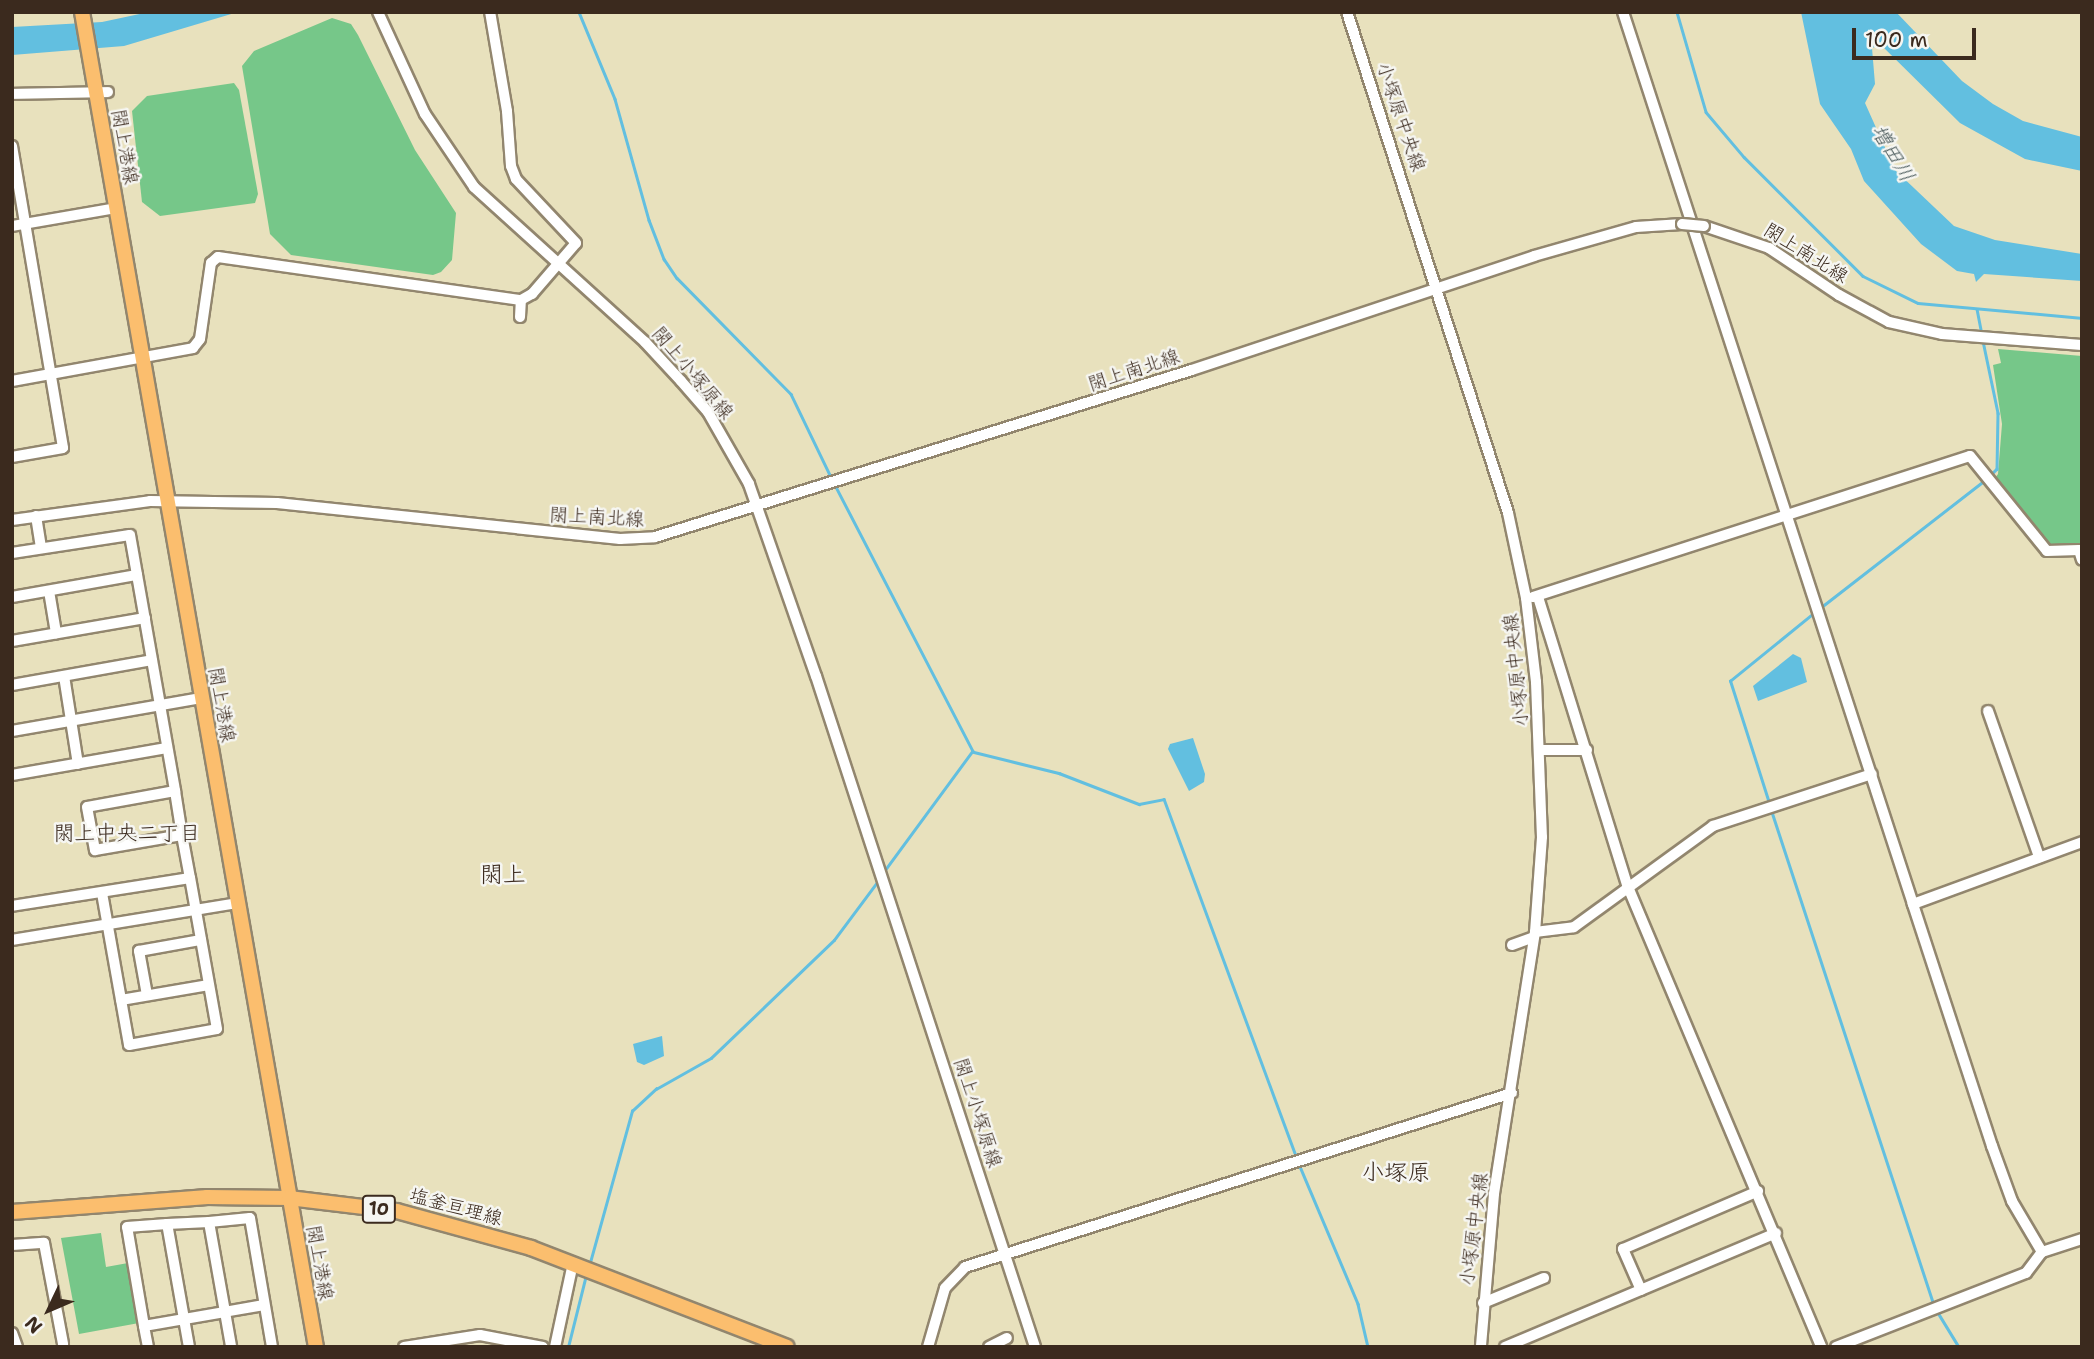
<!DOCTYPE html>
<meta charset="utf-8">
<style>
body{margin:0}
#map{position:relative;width:2094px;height:1359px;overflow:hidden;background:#e8e1bd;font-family:"Shantell Sans","Klee One",sans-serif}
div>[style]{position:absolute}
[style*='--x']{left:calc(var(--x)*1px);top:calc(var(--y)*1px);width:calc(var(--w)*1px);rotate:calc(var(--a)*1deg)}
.green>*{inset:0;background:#76c789}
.water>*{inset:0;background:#62bfe0}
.stream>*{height:2.5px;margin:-1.25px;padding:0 1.25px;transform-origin:1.25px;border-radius:1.25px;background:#62bfe0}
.roads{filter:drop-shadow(2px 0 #92866e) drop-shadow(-2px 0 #92866e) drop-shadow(0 2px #92866e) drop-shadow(0 -2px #92866e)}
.minor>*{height:10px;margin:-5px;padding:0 5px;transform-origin:5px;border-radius:5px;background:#fff}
.major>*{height:14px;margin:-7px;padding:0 7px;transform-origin:7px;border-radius:7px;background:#fbbe6e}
.bridges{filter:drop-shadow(2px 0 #92866e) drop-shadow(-2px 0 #92866e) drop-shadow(0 2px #92866e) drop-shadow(0 -2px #92866e)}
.minor-bridge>*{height:10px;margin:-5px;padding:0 5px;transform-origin:5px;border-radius:5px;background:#fff}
span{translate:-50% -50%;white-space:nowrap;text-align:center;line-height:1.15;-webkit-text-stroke:5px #f6f6f2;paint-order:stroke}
.shield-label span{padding:2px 5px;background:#f6f6f2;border:2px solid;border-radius:5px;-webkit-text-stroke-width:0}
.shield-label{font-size:18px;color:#3b2a1e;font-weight:700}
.street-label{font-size:19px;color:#3b2a1e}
.water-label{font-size:21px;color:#475758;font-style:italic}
.neighbourhood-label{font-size:21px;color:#3b2a1e}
.quarter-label{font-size:23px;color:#3b2a1e}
.frame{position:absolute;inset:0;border:14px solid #3b2a1e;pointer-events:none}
.north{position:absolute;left:14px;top:1275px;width:70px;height:70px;-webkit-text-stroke:5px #f6f6f2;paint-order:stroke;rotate:226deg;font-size:19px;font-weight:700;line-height:28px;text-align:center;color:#3b2a1e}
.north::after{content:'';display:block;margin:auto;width:24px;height:32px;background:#3b2a1e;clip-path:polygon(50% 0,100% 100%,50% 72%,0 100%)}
.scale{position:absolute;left:1852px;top:28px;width:124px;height:32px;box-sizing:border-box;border:4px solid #3b2a1e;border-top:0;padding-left:9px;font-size:21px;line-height:24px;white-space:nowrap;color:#3b2a1e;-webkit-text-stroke:5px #f6f6f2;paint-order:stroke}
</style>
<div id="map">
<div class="green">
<div style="clip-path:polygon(332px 18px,351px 24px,358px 35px,415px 150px,456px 213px,452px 260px,441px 272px,433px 275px,291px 255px,270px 234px,242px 66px,254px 51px)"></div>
<div style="clip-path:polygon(234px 83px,239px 90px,258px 194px,255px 203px,160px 216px,142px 202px,132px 111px,147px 96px)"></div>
<div style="clip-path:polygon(1998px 349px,2082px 356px,2082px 551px,2051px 548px,1993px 481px,1998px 474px,2002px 424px,1993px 365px,2001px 363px)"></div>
<div style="clip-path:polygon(101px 1233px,106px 1267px,128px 1263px,139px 1323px,79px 1334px,61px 1238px)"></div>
</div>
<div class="water">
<div style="clip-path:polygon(149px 12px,238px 12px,124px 46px,12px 55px,12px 27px,102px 22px)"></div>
<div style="clip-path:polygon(1801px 12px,1896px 12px,1962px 81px,1993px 104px,2023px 121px,2082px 137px,2082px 171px,2025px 159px,1960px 123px,1881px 45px,1872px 48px,1875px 84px,1865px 103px,1895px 170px,1954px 226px,1995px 240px,2082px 254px,2082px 281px,1984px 274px,1976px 282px,1974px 274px,1957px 271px,1921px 244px,1864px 181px,1851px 149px,1820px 104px)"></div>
<div style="clip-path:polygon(1793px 654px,1801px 658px,1807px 682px,1758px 701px,1753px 686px)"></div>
<div style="clip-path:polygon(1193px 738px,1205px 774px,1204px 782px,1189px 791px,1168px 749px,1170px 744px)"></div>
<div style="clip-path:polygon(662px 1036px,664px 1056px,644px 1065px,637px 1062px,633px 1044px)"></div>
</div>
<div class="stream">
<div style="--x:579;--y:12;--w:94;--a:67.5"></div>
<div style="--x:615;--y:99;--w:126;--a:74.3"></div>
<div style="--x:649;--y:220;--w:42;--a:69"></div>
<div style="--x:664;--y:259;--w:23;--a:56"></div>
<div style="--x:677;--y:278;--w:163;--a:45.5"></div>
<div style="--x:791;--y:394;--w:92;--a:64.3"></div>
<div style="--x:1677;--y:12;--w:104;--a:73.8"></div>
<div style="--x:1706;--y:112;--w:59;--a:49.8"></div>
<div style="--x:1744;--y:157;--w:168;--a:45"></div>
<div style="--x:1863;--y:276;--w:61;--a:26.1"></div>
<div style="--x:1918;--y:303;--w:165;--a:5.2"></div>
<div style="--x:1977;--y:309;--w:26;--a:79"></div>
<div style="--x:1983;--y:341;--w:74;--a:78.2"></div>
<div style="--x:1998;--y:413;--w:56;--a:91"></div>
<div style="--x:1997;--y:469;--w:11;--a:135"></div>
<div style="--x:834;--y:483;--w:302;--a:62.6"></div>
<div style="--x:973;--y:751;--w:150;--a:126.3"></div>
<div style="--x:1820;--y:608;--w:207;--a:-37.8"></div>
<div style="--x:974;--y:752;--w:88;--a:13.9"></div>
<div style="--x:1059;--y:773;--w:86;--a:21.2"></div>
<div style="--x:1139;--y:804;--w:25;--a:-11"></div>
<div style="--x:1164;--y:799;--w:383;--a:69.7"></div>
<div style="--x:1769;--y:803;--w:128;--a:-107.7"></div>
<div style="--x:1730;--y:681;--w:109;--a:-39.1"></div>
<div style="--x:1771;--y:809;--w:522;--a:71.81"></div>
<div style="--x:1299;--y:1164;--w:152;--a:67.1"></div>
<div style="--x:1358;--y:1304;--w:44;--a:76.9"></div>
<div style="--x:589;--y:1266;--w:161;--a:-74.5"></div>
<div style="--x:632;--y:1111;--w:33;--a:-43"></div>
<div style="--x:656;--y:1089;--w:63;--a:-29.4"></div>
<div style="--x:711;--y:1058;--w:170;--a:-43.8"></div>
<div style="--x:834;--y:940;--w:74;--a:-53.3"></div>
<div style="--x:1937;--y:1311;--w:42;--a:58.6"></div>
<div style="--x:568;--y:1347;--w:74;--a:-76"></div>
</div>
<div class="roads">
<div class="minor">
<div style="--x:378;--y:12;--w:112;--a:65.3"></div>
<div style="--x:425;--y:114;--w:88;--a:56.1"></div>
<div style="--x:474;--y:187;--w:231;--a:42.2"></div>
<div style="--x:645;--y:342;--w:53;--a:47.3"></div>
<div style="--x:681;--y:381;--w:41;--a:48.9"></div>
<div style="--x:708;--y:412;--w:83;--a:60.3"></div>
<div style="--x:749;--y:484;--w:203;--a:70.8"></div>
<div style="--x:816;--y:676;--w:706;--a:71.92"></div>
<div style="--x:1347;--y:12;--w:526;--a:72.18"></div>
<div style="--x:1508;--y:513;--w:87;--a:78"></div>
<div style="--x:1526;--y:598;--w:85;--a:83.2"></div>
<div style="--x:1536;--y:682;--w:155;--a:87.8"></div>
<div style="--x:1542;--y:837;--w:95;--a:94.2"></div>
<div style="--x:1535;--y:932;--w:265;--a:98.9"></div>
<div style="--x:1494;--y:1194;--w:154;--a:94.9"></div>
<div style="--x:1623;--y:12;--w:938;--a:71.99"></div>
<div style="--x:12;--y:94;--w:96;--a:-1.2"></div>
<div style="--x:12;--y:146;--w:306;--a:80.4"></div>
<div style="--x:63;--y:448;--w:52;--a:170"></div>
<div style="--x:12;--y:226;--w:106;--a:-9.8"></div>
<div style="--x:1704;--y:226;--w:69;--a:18.7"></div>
<div style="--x:1769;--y:248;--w:84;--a:33.9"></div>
<div style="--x:1839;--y:295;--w:57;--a:28.4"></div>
<div style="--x:1889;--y:322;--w:54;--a:12.8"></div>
<div style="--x:1942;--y:334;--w:140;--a:4.5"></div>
<div style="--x:520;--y:317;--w:17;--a:-87"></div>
<div style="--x:12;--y:381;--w:184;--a:-10.3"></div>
<div style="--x:193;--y:348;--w:11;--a:-52"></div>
<div style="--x:200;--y:339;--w:77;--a:-81.8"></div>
<div style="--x:211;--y:263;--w:9;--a:-41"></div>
<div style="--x:218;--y:257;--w:306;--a:8.1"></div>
<div style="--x:521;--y:300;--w:13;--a:-29"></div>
<div style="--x:532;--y:294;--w:67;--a:-49.2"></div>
<div style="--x:576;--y:243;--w:88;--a:-133.2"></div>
<div style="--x:516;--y:179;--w:14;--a:-111"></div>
<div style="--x:511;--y:166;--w:55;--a:-94.2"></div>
<div style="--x:507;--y:111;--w:100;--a:-99.7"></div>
<div style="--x:36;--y:516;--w:31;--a:81"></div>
<div style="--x:12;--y:520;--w:139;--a:-7.8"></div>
<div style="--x:150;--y:501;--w:127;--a:0.9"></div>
<div style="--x:277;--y:503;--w:345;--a:6"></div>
<div style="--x:620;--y:539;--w:35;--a:-3"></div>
<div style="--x:655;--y:537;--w:562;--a:-17.28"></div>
<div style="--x:1192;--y:370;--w:360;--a:-18.4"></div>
<div style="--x:1534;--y:256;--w:106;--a:-15.9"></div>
<div style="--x:1636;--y:227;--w:46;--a:-3.7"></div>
<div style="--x:12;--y:553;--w:119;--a:-8.7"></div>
<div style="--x:130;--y:535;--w:260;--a:80"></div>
<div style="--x:175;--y:791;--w:89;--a:169.7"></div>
<div style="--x:87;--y:807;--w:44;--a:79.5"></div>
<div style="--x:95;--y:850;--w:88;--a:-9.8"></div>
<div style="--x:182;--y:835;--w:44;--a:79.5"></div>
<div style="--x:190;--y:878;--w:180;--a:171.1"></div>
<div style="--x:49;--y:591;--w:43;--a:80.5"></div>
<div style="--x:12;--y:597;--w:127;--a:-10"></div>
<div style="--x:1533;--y:597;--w:459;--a:-17.9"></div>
<div style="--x:1970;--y:456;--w:122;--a:51"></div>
<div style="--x:2047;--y:551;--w:32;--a:-2"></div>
<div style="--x:2079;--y:550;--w:10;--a:73"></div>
<div style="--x:1538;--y:597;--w:304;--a:72.8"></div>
<div style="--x:1628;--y:887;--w:499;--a:67.2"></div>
<div style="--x:12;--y:641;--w:135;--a:-9.8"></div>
<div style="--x:64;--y:676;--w:89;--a:81"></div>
<div style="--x:12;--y:685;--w:142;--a:-10.1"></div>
<div style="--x:1988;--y:711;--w:155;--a:70.7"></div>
<div style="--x:12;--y:731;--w:192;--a:-9.9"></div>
<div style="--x:1541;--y:750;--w:46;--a:0"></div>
<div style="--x:12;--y:775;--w:157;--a:-9.9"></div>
<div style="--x:175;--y:791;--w:45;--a:81"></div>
<div style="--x:102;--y:893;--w:154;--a:79.9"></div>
<div style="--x:129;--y:1045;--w:89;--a:-10.3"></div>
<div style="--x:217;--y:1029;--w:153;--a:-100.1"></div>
<div style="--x:1535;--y:932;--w:39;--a:-7"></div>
<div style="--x:1574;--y:927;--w:172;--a:-36"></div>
<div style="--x:1713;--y:826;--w:167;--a:-18.1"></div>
<div style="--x:12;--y:940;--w:229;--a:-9.3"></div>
<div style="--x:1512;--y:945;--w:23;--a:-20"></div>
<div style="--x:147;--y:995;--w:45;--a:-100.3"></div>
<div style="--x:139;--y:951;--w:63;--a:-10.1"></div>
<div style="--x:121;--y:1000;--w:89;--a:-9.7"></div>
<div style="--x:12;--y:1245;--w:32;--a:-4"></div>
<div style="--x:44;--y:1243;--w:103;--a:79.3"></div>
<div style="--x:2042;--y:1252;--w:59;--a:-120.5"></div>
<div style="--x:2012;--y:1201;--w:59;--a:-110"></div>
<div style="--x:1992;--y:1146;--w:255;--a:-108.1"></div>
<div style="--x:1913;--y:904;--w:180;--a:-20.1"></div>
<div style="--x:1641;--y:1290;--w:45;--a:-113.7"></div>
<div style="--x:1623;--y:1249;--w:147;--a:-23.2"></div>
<div style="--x:1483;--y:1303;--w:66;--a:-22.3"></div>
<div style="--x:264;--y:1305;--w:40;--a:170"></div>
<div style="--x:225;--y:1312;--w:91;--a:-100.1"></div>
<div style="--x:209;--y:1222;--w:41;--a:-5.6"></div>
<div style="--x:250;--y:1218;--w:131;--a:80.3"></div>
<div style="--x:144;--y:1326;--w:100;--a:-99.7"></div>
<div style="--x:127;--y:1227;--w:40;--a:-4.3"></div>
<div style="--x:12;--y:1333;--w:15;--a:70"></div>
<div style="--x:148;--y:1347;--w:21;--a:-101"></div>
<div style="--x:144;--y:1326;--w:82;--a:-9.8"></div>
<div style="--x:225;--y:1312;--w:36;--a:80"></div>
<div style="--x:189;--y:1347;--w:125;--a:-100.1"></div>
<div style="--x:167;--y:1224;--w:42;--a:-2.7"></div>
<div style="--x:404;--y:1347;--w:77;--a:-9"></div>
<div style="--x:480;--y:1335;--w:64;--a:10.8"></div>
<div style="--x:555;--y:1347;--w:86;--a:-77.9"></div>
<div style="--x:928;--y:1347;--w:61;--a:-73.9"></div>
<div style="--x:945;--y:1288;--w:29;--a:-46"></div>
<div style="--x:965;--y:1267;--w:574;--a:-17.65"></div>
<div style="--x:989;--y:1347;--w:20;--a:-27"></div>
<div style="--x:1505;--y:1347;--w:294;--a:-22.8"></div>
<div style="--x:1836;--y:1347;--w:204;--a:-21.3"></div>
<div style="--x:2026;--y:1273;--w:26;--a:-53"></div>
<div style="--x:2042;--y:1252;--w:42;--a:-18"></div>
</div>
<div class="major">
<div style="--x:82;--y:12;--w:1355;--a:80.06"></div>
<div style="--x:12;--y:1212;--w:196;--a:-4.4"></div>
<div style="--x:207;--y:1197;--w:82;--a:0.7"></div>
<div style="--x:289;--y:1198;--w:109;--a:6.9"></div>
<div style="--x:397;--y:1211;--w:139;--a:15.4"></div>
<div style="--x:531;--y:1248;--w:274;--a:21.1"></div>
</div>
</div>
<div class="bridges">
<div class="minor-bridge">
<div style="--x:1682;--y:224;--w:22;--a:5"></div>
</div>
</div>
<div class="shield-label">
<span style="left:379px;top:1209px">10</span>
</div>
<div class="street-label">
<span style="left:1401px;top:117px;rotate:71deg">小塚原中央線</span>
<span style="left:125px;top:147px;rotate:80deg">閖上港線</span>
<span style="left:1806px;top:253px;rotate:32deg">閖上南北線</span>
<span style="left:1134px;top:370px;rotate:-18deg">閖上南北線</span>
<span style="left:693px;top:373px;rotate:50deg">閖上小塚原線</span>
<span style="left:597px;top:517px;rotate:3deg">閖上南北線</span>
<span style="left:1516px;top:670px;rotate:-96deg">小塚原中央線</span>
<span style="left:222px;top:705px;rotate:80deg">閖上港線</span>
<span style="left:978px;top:1113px;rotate:72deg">閖上小塚原線</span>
<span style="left:456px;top:1207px;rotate:15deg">塩釜亘理線</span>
<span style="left:1474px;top:1229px;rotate:-83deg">小塚原中央線</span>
<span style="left:320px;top:1263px;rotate:80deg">閖上港線</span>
</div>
<div class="water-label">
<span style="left:1893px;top:153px;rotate:59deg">増田川</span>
</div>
<div class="neighbourhood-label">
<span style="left:127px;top:833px">閖上中央二丁目</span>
</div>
<div class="quarter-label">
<span style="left:503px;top:874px">閖上</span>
<span style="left:1396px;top:1172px">小塚原</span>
</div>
<div class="frame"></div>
<div class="north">N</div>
<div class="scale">100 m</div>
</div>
